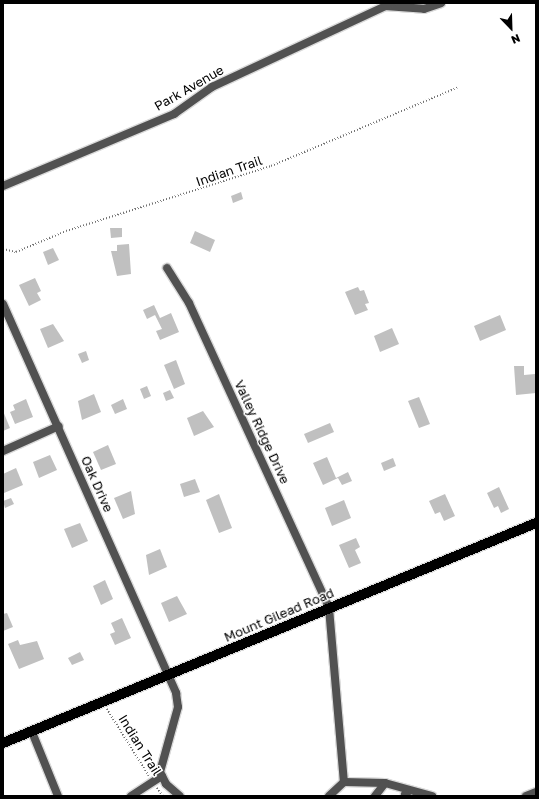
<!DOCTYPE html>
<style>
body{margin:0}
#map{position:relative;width:539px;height:799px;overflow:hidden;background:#fff;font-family:"Golos Text",sans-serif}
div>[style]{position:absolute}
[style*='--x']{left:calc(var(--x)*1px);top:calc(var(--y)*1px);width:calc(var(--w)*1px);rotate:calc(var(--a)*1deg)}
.building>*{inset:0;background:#c0c0c0}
.path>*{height:1.5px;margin-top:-0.75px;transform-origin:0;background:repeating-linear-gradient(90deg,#737373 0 1px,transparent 0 3px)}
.roads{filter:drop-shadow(1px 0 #dbdbdb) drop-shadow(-1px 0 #dbdbdb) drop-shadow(0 1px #dbdbdb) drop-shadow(0 -1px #dbdbdb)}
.minor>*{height:8px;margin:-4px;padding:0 4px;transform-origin:4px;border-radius:4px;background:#515151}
.major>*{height:10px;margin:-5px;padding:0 5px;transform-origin:5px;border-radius:5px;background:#000}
span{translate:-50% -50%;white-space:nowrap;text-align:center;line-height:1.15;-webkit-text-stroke:3px #fff;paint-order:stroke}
.street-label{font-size:13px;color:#000}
.frame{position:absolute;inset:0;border:4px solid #000;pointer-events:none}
.north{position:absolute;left:491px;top:8px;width:40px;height:40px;-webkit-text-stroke:3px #fff;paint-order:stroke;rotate:157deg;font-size:11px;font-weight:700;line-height:16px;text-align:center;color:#000}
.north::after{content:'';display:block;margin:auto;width:14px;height:18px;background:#000;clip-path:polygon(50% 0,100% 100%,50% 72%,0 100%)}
</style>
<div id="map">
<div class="building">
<div style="clip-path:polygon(241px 192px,243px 199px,233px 203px,231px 196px)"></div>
<div style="clip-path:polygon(110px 228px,122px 228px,122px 237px,111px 238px)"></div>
<div style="clip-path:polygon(195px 231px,215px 240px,210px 252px,190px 243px)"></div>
<div style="clip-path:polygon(129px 244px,131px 274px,117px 276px,111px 251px,117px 251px,117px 245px)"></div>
<div style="clip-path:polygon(53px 248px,59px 260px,48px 265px,43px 252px)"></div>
<div style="clip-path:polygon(35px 278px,41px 291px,37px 293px,41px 300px,29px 306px,19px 285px)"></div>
<div style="clip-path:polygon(358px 287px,360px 291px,364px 290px,369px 303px,365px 304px,368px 310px,355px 315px,345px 292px)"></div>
<div style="clip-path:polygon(154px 305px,160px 318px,171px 313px,179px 332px,160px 340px,156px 331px,162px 329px,155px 315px,147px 319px,143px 310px)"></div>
<div style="clip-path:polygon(500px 315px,506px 330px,480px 341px,474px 326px)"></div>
<div style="clip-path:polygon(53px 324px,64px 341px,48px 348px,40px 329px)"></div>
<div style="clip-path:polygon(392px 328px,399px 344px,380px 352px,374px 336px)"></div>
<div style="clip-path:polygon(86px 351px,89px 360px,82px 363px,78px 354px)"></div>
<div style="clip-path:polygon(176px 360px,185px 384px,174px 389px,164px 365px)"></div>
<div style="clip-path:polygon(514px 366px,524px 366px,524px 375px,535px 374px,536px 393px,516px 395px)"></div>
<div style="clip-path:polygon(147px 386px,151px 396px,144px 399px,140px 389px)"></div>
<div style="clip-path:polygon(170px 390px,174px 398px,166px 401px,163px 393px)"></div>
<div style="clip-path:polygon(94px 394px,101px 412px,82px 420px,78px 401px)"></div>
<div style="clip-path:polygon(419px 397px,430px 424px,419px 428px,408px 401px)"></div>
<div style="clip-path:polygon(26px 399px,33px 417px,15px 424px,10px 412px,15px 410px,13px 405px)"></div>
<div style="clip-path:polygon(123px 399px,127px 409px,115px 414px,111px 405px)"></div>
<div style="clip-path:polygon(3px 411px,10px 428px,3px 431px)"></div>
<div style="clip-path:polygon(203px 411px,214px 427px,194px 436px,187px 418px)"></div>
<div style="clip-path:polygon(330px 423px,334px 432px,308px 443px,304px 434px)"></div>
<div style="clip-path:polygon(108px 445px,116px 464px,101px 470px,93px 452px)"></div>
<div style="clip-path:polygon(50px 455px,57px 470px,39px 478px,33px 462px)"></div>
<div style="clip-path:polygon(327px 457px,336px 478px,348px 472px,352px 481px,342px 485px,338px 478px,323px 485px,313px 463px)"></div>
<div style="clip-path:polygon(393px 458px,396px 466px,384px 471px,381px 463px)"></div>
<div style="clip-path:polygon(16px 468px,23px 485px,4px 493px,3px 474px)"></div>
<div style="clip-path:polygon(195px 479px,200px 492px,184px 497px,180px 484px)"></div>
<div style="clip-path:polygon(499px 487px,509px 509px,501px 513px,498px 506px,494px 508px,487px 493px)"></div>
<div style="clip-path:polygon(131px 491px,135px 514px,123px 519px,114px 498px)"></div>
<div style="clip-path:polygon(219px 494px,232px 528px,219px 533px,206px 500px)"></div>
<div style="clip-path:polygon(445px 494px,455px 516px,444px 521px,440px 512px,435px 514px,429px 501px)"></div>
<div style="clip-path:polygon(11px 498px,14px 504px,5px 508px,3px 501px)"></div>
<div style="clip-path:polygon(344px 500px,351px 518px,332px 526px,325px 508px)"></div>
<div style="clip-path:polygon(80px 523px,88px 541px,72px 548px,64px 529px)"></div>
<div style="clip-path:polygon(356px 538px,360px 547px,355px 550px,361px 563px,349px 568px,339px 545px)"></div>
<div style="clip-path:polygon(160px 549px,167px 567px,149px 575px,146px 555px)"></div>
<div style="clip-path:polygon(105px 580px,113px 599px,101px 605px,93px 586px)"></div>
<div style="clip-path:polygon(177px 596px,187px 614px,169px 622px,161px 603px)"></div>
<div style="clip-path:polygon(7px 613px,13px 627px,3px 631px,3px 614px)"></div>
<div style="clip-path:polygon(122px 618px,131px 638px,115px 645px,110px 634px,115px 632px,111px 623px)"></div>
<div style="clip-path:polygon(18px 640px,20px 645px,37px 641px,44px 659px,19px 669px,8px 644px)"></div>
<div style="clip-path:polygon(80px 652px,84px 660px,72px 665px,68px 658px)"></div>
</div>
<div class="path">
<div style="--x:3;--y:249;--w:13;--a:13"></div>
<div style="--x:16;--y:252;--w:54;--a:-22.8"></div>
<div style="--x:66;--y:231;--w:215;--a:-17.6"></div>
<div style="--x:271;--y:166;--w:202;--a:-22.8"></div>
<div style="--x:107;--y:709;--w:79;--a:57.9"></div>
<div style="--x:157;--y:788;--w:10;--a:53"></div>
</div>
<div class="roads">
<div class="minor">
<div style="--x:385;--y:6;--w:39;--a:4"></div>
<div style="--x:424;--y:9;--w:18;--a:-19"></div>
<div style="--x:3;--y:186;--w:186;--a:-22.8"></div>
<div style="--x:174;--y:114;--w:47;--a:-35.4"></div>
<div style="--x:212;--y:87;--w:199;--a:-25"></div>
<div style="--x:167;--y:268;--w:41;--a:57.8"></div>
<div style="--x:189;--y:303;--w:336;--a:65.3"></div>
<div style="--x:329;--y:608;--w:175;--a:85.1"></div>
<div style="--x:344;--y:782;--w:41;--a:1.4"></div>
<div style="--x:385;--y:783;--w:49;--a:15.5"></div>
<div style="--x:3;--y:304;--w:426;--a:66"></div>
<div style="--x:176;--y:693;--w:14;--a:82"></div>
<div style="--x:178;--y:707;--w:67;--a:105.5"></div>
<div style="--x:160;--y:772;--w:13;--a:63"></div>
<div style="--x:166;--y:784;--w:18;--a:41"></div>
<div style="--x:3;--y:451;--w:61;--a:-24.1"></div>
<div style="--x:32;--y:732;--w:69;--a:67.9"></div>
<div style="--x:405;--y:794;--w:3;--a:45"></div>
<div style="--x:131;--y:796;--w:37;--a:-33"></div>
<div style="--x:329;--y:796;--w:21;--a:-43"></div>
<div style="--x:375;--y:796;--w:16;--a:-52"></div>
<div style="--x:526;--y:796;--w:11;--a:-22"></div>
</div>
<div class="major">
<div style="--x:3;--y:743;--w:577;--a:-22.43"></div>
</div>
</div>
<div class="street-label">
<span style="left:189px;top:88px;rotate:-30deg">Park Avenue</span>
<span style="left:229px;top:171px;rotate:-19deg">Indian Trail</span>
<span style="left:262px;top:432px;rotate:65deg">Valley Ridge Drive</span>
<span style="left:97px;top:484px;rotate:66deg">Oak Drive</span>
<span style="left:279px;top:615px;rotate:-23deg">Mount Gilead Road</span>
<span style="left:140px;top:745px;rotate:58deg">Indian Trail</span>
</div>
<div class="frame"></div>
<div class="north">N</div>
</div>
